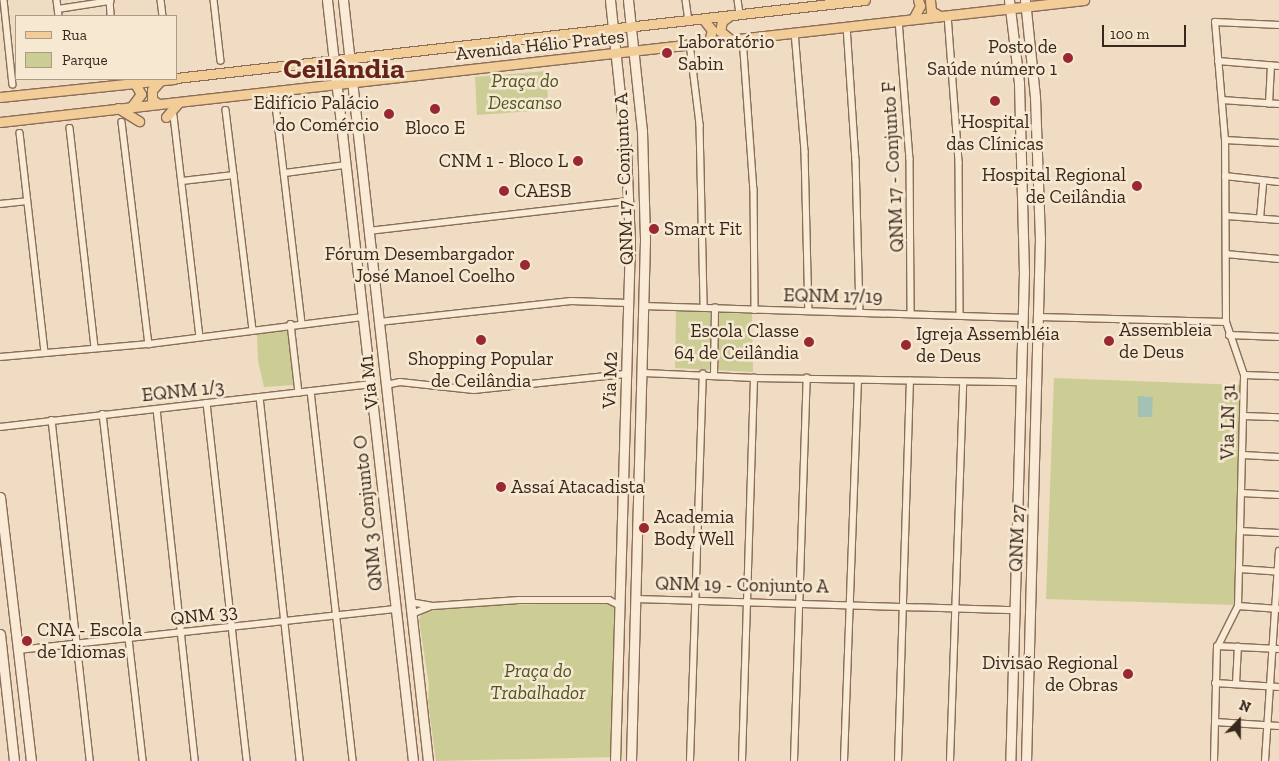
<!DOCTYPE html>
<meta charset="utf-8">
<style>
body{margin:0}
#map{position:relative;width:1279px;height:761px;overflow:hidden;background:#efdcc2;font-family:"Zilla Slab",serif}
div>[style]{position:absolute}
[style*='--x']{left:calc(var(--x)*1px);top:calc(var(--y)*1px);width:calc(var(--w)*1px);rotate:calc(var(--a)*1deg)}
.green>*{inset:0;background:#cccd95}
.water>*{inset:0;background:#a4c1b6}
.roads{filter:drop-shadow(1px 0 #896d59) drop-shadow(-1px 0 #896d59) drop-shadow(0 1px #896d59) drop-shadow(0 -1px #896d59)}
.minor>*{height:5.5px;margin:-2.75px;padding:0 2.75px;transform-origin:2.75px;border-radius:2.75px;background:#f9ebd5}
.secondary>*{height:9px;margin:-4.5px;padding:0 4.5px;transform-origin:4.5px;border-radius:4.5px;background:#f9ebd5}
.primary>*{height:9px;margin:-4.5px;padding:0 4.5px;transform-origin:4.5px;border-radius:4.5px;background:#f3cd98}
.dots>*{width:14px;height:14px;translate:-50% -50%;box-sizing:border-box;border:2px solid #f6e8d1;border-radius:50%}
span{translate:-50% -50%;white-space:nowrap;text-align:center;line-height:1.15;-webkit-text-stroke:5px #f6e8d1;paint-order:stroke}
.poi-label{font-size:19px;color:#38271d}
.left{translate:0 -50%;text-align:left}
.right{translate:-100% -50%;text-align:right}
.street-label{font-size:19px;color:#38271d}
.park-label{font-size:19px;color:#4e5523;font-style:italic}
.town-label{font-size:29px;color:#66231c;font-weight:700}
.legend{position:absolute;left:15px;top:15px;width:162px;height:65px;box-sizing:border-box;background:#f6e8d1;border:1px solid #aa9b89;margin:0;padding:6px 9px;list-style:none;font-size:15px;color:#38271d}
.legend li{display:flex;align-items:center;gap:10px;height:25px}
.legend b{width:25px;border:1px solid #aa9b89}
.north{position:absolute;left:1214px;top:696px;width:50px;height:50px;-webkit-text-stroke:4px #f6e8d1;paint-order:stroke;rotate:22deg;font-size:14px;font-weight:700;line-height:20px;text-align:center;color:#38271d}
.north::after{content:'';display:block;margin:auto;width:18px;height:22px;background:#38271d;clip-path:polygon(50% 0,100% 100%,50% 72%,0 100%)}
.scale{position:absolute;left:1102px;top:25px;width:84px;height:22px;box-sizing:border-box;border:2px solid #38271d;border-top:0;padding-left:6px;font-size:15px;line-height:18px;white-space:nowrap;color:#38271d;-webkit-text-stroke:4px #f6e8d1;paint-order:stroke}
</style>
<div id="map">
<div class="green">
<div style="clip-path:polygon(546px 71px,549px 110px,477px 115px,475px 77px)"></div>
<div style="clip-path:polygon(676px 311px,752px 314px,753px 372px,675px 368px)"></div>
<div style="clip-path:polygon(286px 329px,293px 356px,294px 385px,264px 387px,258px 361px,257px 333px)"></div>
<div style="clip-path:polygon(1054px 378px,1241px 385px,1235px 605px,1046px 599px)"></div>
<div style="clip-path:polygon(613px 602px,617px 604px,614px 757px,436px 761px,428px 702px,429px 685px,419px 620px,422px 611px,467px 606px)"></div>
</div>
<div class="water">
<div style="clip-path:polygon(1138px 396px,1153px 397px,1152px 417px,1138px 417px)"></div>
</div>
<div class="roads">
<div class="minor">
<div style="--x:4;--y:0;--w:85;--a:84"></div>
<div style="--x:57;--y:0;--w:16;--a:83"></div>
<div style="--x:110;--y:0;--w:16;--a:86"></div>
<div style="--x:161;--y:0;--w:16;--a:83"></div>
<div style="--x:214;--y:0;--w:61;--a:83.5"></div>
<div style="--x:686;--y:0;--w:21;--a:82"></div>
<div style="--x:738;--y:0;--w:15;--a:82"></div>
<div style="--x:58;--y:9;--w:53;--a:-8.7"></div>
<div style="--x:948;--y:15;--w:148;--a:85.7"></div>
<div style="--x:959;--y:163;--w:151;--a:89.6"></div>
<div style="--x:899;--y:20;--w:139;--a:85.5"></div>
<div style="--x:910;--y:159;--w:154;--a:89.6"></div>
<div style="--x:847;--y:26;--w:134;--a:86.2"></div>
<div style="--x:856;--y:160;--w:152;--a:88.5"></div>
<div style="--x:795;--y:32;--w:120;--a:85.2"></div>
<div style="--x:805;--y:152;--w:159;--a:88.6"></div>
<div style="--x:743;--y:38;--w:152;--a:85.9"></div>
<div style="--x:754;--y:190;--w:120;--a:89.5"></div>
<div style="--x:690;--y:43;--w:83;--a:83"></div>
<div style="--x:700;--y:125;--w:183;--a:88.7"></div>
<div style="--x:1218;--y:61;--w:61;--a:4.7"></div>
<div style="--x:1222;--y:100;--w:57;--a:4"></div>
<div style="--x:1269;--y:104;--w:38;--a:-87"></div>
<div style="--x:276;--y:105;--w:219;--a:83.2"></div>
<div style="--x:226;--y:110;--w:221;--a:83"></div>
<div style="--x:174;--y:116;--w:222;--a:83.3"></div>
<div style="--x:122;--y:122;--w:224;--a:83.1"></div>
<div style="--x:70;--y:128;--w:219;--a:83.5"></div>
<div style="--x:20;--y:133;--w:219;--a:83.5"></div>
<div style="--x:1225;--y:140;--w:54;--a:3.2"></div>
<div style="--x:285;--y:173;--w:61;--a:-7.6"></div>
<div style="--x:1225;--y:176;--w:54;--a:6.3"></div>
<div style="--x:182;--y:181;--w:52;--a:-6.6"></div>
<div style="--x:0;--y:204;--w:27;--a:-6"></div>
<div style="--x:1227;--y:216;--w:52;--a:4.4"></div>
<div style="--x:1260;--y:219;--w:38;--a:-85"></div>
<div style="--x:369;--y:231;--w:262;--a:-6.6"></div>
<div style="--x:1226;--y:254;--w:53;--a:5.4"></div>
<div style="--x:643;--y:306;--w:380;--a:1.8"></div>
<div style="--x:1039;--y:317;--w:187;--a:1.5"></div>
<div style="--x:379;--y:322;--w:193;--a:-6.2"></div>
<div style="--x:571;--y:301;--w:57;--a:2"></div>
<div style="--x:291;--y:324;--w:69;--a:83.4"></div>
<div style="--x:1229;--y:335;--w:50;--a:2.3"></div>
<div style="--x:0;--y:357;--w:150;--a:-5"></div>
<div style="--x:149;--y:344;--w:215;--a:-7.2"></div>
<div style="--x:644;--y:373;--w:110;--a:2.6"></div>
<div style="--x:754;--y:378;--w:269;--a:0.9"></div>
<div style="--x:714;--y:375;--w:67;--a:-89.1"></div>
<div style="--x:1244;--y:375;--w:35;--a:2"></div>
<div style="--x:386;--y:385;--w:14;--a:-12"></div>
<div style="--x:400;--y:382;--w:74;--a:6.2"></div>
<div style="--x:474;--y:390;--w:154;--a:-6"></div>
<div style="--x:311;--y:391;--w:372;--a:83.5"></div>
<div style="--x:260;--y:397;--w:366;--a:83.7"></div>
<div style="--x:207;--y:403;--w:360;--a:83.6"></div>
<div style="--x:157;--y:409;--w:354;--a:83.8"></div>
<div style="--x:103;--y:414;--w:349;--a:83.4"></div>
<div style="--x:1244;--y:416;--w:35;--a:2"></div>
<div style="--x:52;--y:420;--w:343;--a:83.6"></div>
<div style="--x:0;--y:427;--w:372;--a:-6.6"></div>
<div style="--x:1243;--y:455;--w:36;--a:3"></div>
<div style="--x:1242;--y:493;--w:37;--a:3"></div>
<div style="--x:1240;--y:531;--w:39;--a:3"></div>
<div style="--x:1240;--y:569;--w:39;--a:4"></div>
<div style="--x:636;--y:599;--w:379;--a:1.7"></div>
<div style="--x:410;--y:602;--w:23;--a:10"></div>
<div style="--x:433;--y:606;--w:86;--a:-4"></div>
<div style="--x:519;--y:600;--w:90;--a:0"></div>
<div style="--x:609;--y:600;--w:11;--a:27"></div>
<div style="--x:1238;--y:606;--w:41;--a:4.2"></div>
<div style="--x:412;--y:614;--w:18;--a:-22"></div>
<div style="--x:1217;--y:646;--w:62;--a:2.8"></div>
<div style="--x:18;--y:650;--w:379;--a:-6.2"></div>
<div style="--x:1215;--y:683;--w:64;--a:3.6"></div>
<div style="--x:1236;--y:684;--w:37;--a:-87"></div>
<div style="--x:1215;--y:722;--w:64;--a:3.6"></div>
<div style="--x:690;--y:761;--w:387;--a:-88.1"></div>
<div style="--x:742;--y:761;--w:383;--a:-88.2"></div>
<div style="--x:794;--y:761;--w:383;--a:-88.1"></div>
<div style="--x:844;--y:761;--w:381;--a:-87.9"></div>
<div style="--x:898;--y:761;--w:380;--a:-88.2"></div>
<div style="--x:950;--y:761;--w:378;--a:-88"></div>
<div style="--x:1214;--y:761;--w:113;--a:-88.5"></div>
<div style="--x:1217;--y:648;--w:47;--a:-63.4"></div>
<div style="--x:1238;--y:606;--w:231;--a:-88.5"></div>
<div style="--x:1244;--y:375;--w:56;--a:-108.8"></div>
<div style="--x:1226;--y:322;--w:182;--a:-90.3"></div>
<div style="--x:1225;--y:140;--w:118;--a:-94.8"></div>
<div style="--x:1215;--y:22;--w:64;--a:2.7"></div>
<div style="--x:1265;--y:761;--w:210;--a:-86.2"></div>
</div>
<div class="secondary">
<div style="--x:327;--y:0;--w:766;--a:83.55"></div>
<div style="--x:343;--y:0;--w:766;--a:83.63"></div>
<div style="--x:610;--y:0;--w:152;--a:84"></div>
<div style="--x:626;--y:151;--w:90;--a:87.5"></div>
<div style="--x:630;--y:241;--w:520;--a:91.65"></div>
<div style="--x:628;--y:0;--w:132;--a:83.9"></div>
<div style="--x:642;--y:131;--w:109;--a:88.4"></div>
<div style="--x:645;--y:240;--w:521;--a:91.54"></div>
<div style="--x:1009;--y:0;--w:84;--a:83.1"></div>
<div style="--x:1019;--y:83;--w:189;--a:88.5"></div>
<div style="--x:1024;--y:272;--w:489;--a:91.6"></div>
<div style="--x:1025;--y:0;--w:98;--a:84.1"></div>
<div style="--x:1035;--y:97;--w:141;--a:88"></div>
<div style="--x:1040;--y:238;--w:523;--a:91.53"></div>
<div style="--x:0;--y:497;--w:266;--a:83.3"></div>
<div style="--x:0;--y:634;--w:128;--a:83.7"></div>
</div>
<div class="primary">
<div style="--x:930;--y:0;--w:11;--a:85"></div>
<div style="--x:931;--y:11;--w:10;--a:29"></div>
<div style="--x:728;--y:17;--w:7;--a:146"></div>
<div style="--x:722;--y:21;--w:10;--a:101"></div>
<div style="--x:720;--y:31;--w:13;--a:39"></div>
<div style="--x:703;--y:19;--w:14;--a:51"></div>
<div style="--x:712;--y:30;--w:11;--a:105"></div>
<div style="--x:913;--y:19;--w:15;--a:-62"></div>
<div style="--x:920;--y:6;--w:6;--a:-108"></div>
<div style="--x:176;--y:78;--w:693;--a:-6.46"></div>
<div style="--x:0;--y:97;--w:175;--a:-5.9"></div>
<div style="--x:158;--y:104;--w:8;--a:-140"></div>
<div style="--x:152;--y:99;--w:9;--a:-90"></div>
<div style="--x:152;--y:90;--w:13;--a:-48"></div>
<div style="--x:132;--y:106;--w:15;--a:-53"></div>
<div style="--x:141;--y:94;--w:14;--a:-120"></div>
<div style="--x:118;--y:108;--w:25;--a:32"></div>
<div style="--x:166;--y:117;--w:20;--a:-49"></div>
<div style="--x:0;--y:122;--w:1091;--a:-6.42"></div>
</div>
</div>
<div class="dots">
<div style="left:667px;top:53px;background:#992734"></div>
<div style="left:1068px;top:58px;background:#992734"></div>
<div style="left:995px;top:101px;background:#992734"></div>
<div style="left:435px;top:109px;background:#992734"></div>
<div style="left:389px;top:114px;background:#992734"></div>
<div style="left:578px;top:161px;background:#992734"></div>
<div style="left:1137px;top:186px;background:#992734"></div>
<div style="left:504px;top:191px;background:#992734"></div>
<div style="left:654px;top:229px;background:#992734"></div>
<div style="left:525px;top:265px;background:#992734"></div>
<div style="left:481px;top:340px;background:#992734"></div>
<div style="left:1109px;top:341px;background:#992734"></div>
<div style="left:809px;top:342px;background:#992734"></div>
<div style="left:906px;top:345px;background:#992734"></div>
<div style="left:501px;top:487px;background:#992734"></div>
<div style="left:644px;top:528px;background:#992734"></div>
<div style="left:27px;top:641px;background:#992734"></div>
<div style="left:1128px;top:674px;background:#992734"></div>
</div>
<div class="poi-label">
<span class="left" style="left:678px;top:53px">Laboratório<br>Sabin</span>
<span class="right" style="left:1057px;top:58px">Posto de<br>Saúde número 1</span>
<span class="right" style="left:379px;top:114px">Edifício Palácio<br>do Comércio</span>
<span style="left:995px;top:133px">Hospital<br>das Clínicas</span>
<span style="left:435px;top:128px">Bloco E</span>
<span class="right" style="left:568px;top:161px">CNM 1 - Bloco L</span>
<span class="right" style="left:1126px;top:186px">Hospital Regional<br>de Ceilândia</span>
<span class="left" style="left:514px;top:191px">CAESB</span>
<span class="left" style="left:664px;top:229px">Smart Fit</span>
<span class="right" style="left:515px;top:265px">Fórum Desembargador<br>José Manoel Coelho</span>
<span class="left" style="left:1119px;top:341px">Assembleia<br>de Deus</span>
<span class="right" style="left:799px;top:342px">Escola Classe<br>64 de Ceilândia</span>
<span class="left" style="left:916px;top:345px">Igreja Assembléia<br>de Deus</span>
<span style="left:481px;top:370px">Shopping Popular<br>de Ceilândia</span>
<span class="left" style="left:511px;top:487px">Assaí Atacadista</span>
<span class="left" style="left:654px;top:528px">Academia<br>Body Well</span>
<span class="left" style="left:37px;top:641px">CNA - Escola<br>de Idiomas</span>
<span class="right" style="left:1118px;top:674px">Divisão Regional<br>de Obras</span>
</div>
<div class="street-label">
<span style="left:540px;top:45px;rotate:-6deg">Avenida Hélio Prates</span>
<span style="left:893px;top:167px;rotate:-93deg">QNM 17 - Conjunto F</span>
<span style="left:624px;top:179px;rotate:-92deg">QNM 17 - Conjunto A</span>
<span style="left:833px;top:296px;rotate:1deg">EQNM 17/19</span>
<span style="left:610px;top:380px;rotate:-88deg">Via M2</span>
<span style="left:369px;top:382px;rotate:-96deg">Via M1</span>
<span style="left:183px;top:391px;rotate:-6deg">EQNM 1/3</span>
<span style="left:1228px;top:422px;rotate:-89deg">Via LN 31</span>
<span style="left:368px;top:513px;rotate:-96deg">QNM 3 Conjunto O</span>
<span style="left:1017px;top:538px;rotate:-88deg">QNM 27</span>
<span style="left:742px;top:585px;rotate:1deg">QNM 19 - Conjunto A</span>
<span style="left:204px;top:615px;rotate:-7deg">QNM 33</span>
</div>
<div class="park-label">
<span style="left:525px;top:92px">Praça do<br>Descanso</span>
<span style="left:538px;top:682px">Praça do<br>Trabalhador</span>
</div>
<div class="town-label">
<span style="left:344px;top:69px">Ceilândia</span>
</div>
<ul class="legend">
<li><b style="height:6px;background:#f3cd98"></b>Rua</li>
<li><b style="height:14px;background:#cccd95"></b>Parque</li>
</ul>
<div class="north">N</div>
<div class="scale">100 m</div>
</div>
